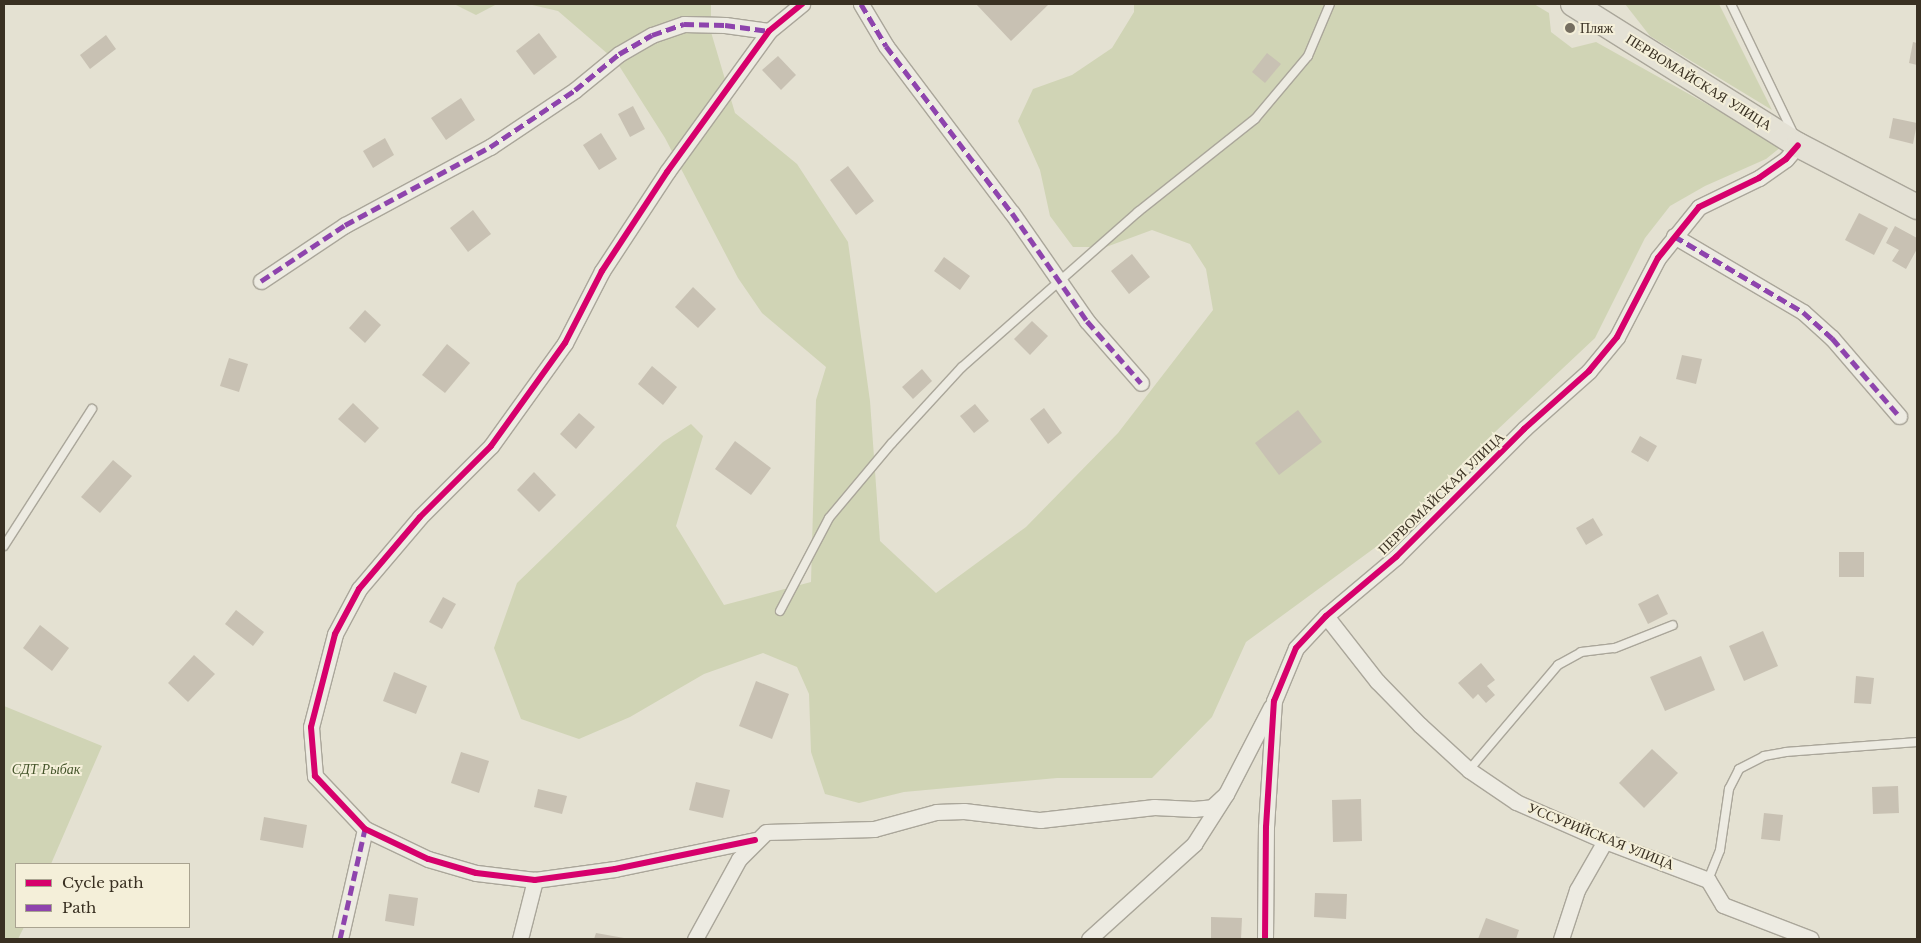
<!DOCTYPE html>
<meta charset="utf-8">
<style>
body{margin:0}
#map{position:relative;width:1921px;height:943px;overflow:hidden;background:#e4e1d2;font-family:"Libre Baskerville",serif}
div>[style]{position:absolute}
[style*='--x']{left:calc(var(--x)*1px);top:calc(var(--y)*1px);width:calc(var(--w)*1px);rotate:calc(var(--a)*1deg)}
.green>*{inset:0;background:#d0d4b5}
.building>*{inset:0;background:#c8c1b3}
.roads{filter:drop-shadow(1px 0 #aaa69a) drop-shadow(-1px 0 #aaa69a) drop-shadow(0 1px #aaa69a) drop-shadow(0 -1px #aaa69a)}
.lane>*{height:8px;margin:-4px;padding:0 4px;transform-origin:4px;border-radius:4px;background:#edebe2}
.street>*{height:15px;margin:-7.5px;padding:0 7.5px;transform-origin:7.5px;border-radius:7.5px;background:#edebe2}
.primary>*{height:24px;margin:-12px;padding:0 12px;transform-origin:12px;border-radius:12px;background:#e4e1d5}
.quiet>*{height:5px;margin-top:-2.5px;transform-origin:0;background:repeating-linear-gradient(90deg,#8e44ad 0 10px,transparent 0 15px)}
.cycleway>*{height:6px;margin:-3px;padding:0 3px;transform-origin:3px;border-radius:3px;background:#d6006c}
.dots>*{width:14px;height:14px;translate:-50% -50%;box-sizing:border-box;border:2px solid #f4efd9;border-radius:50%}
span{translate:-50% -50%;white-space:nowrap;text-align:center;line-height:1.15;-webkit-text-stroke:4px #f4efd9;paint-order:stroke}
.poi-label{font-size:14px;color:#393022}
.left{translate:0 -50%;text-align:left}
.street-label{font-size:14px;color:#393022}
.park-label{font-size:14px;color:#44542a;font-style:italic}
.frame{position:absolute;inset:0;border:5px solid #393022;pointer-events:none}
.legend{position:absolute;left:15px;top:863px;width:175px;height:65px;box-sizing:border-box;background:#f4efd9;border:1px solid #a9a390;margin:0;padding:6px 9px;list-style:none;font-size:15px;color:#393022}
.legend li{display:flex;align-items:center;gap:10px;height:25px}
.legend b{width:25px;border:1px solid #a9a390}
</style>
<div id="map">
<div class="green">
<div style="clip-path:polygon(454px 4px,497px 4px,476px 15px)"></div>
<div style="clip-path:polygon(528px 4px,711px 4px,711px 32px,735px 113px,797px 164px,848px 242px,870px 401px,880px 541px,936px 593px,1026px 527px,1118px 433px,1213px 310px,1206px 269px,1190px 244px,1152px 230px,1106px 247px,1073px 247px,1050px 216px,1040px 170px,1018px 121px,1033px 89px,1072px 75px,1112px 48px,1134px 12px,1134px 4px,1534px 4px,1549px 13px,1551px 32px,1572px 48px,1596px 42px,1782px 146px,1766px 159px,1705px 186px,1670px 206px,1645px 238px,1595px 338px,1478px 448px,1395px 533px,1246px 642px,1212px 717px,1152px 778px,1057px 778px,904px 792px,859px 803px,825px 794px,811px 752px,809px 694px,797px 667px,763px 653px,704px 674px,630px 717px,579px 739px,521px 719px,494px 648px,517px 583px,663px 442px,691px 424px,703px 436px,676px 526px,724px 605px,811px 582px,816px 400px,826px 367px,762px 313px,738px 278px,665px 138px,616px 61px,558px 11px)"></div>
<div style="clip-path:polygon(1625px 4px,1719px 4px,1772px 110px,1650px 36px)"></div>
<div style="clip-path:polygon(4px 706px,102px 746px,51px 864px,16px 864px,16px 927px,24px 927px,18px 939px,4px 939px)"></div>
</div>
<div class="building">
<div style="clip-path:polygon(976px 4px,1049px 4px,1011px 41px)"></div>
<div style="clip-path:polygon(539px 33px,557px 57px,534px 75px,516px 51px)"></div>
<div style="clip-path:polygon(106px 35px,116px 49px,90px 69px,80px 55px)"></div>
<div style="clip-path:polygon(1913px 42px,1917px 43px,1917px 65px,1909px 63px)"></div>
<div style="clip-path:polygon(1267px 53px,1281px 64px,1265px 83px,1252px 72px)"></div>
<div style="clip-path:polygon(778px 56px,796px 75px,781px 90px,762px 70px)"></div>
<div style="clip-path:polygon(461px 98px,475px 120px,446px 140px,431px 118px)"></div>
<div style="clip-path:polygon(633px 106px,645px 129px,630px 137px,618px 114px)"></div>
<div style="clip-path:polygon(1893px 118px,1917px 123px,1913px 144px,1889px 138px)"></div>
<div style="clip-path:polygon(601px 133px,617px 159px,599px 170px,583px 145px)"></div>
<div style="clip-path:polygon(385px 138px,394px 155px,373px 168px,363px 151px)"></div>
<div style="clip-path:polygon(848px 166px,874px 201px,856px 215px,830px 180px)"></div>
<div style="clip-path:polygon(473px 210px,491px 234px,468px 252px,450px 228px)"></div>
<div style="clip-path:polygon(1859px 213px,1888px 228px,1874px 255px,1845px 240px)"></div>
<div style="clip-path:polygon(1895px 226px,1917px 238px,1917px 249px,1906px 269px,1892px 261px,1899px 250px,1886px 243px)"></div>
<div style="clip-path:polygon(1132px 254px,1150px 277px,1129px 294px,1111px 271px)"></div>
<div style="clip-path:polygon(944px 257px,970px 276px,960px 290px,934px 271px)"></div>
<div style="clip-path:polygon(693px 287px,716px 309px,698px 328px,675px 307px)"></div>
<div style="clip-path:polygon(365px 310px,381px 325px,365px 343px,349px 328px)"></div>
<div style="clip-path:polygon(1032px 321px,1048px 336px,1030px 355px,1014px 339px)"></div>
<div style="clip-path:polygon(447px 344px,470px 363px,445px 393px,422px 375px)"></div>
<div style="clip-path:polygon(1682px 355px,1702px 359px,1696px 384px,1676px 379px)"></div>
<div style="clip-path:polygon(229px 358px,248px 364px,239px 392px,220px 386px)"></div>
<div style="clip-path:polygon(652px 366px,677px 387px,663px 405px,638px 384px)"></div>
<div style="clip-path:polygon(922px 369px,932px 381px,913px 399px,902px 387px)"></div>
<div style="clip-path:polygon(353px 403px,379px 428px,365px 443px,338px 419px)"></div>
<div style="clip-path:polygon(975px 404px,989px 421px,974px 433px,960px 416px)"></div>
<div style="clip-path:polygon(1044px 408px,1062px 433px,1048px 444px,1030px 419px)"></div>
<div style="clip-path:polygon(1298px 410px,1322px 442px,1279px 475px,1255px 443px)"></div>
<div style="clip-path:polygon(579px 413px,595px 427px,576px 449px,560px 434px)"></div>
<div style="clip-path:polygon(1640px 436px,1657px 446px,1648px 462px,1631px 452px)"></div>
<div style="clip-path:polygon(735px 441px,771px 468px,751px 495px,715px 469px)"></div>
<div style="clip-path:polygon(113px 460px,132px 476px,100px 513px,81px 497px)"></div>
<div style="clip-path:polygon(534px 472px,556px 495px,539px 512px,517px 490px)"></div>
<div style="clip-path:polygon(1593px 518px,1603px 535px,1586px 545px,1576px 528px)"></div>
<div style="clip-path:polygon(1839px 552px,1864px 552px,1864px 577px,1839px 577px)"></div>
<div style="clip-path:polygon(1658px 594px,1668px 614px,1648px 624px,1638px 604px)"></div>
<div style="clip-path:polygon(443px 597px,456px 604px,442px 629px,429px 622px)"></div>
<div style="clip-path:polygon(236px 610px,264px 632px,253px 646px,225px 624px)"></div>
<div style="clip-path:polygon(40px 625px,69px 648px,52px 671px,23px 648px)"></div>
<div style="clip-path:polygon(1763px 631px,1778px 666px,1744px 681px,1729px 646px)"></div>
<div style="clip-path:polygon(194px 655px,215px 674px,188px 702px,168px 683px)"></div>
<div style="clip-path:polygon(1701px 656px,1715px 690px,1665px 711px,1650px 677px)"></div>
<div style="clip-path:polygon(1481px 663px,1495px 680px,1487px 686px,1495px 695px,1486px 703px,1478px 694px,1473px 699px,1458px 683px)"></div>
<div style="clip-path:polygon(394px 672px,427px 686px,416px 714px,383px 701px)"></div>
<div style="clip-path:polygon(1856px 676px,1874px 678px,1871px 704px,1854px 703px)"></div>
<div style="clip-path:polygon(756px 681px,789px 694px,772px 739px,739px 726px)"></div>
<div style="clip-path:polygon(1652px 749px,1678px 773px,1644px 808px,1619px 783px)"></div>
<div style="clip-path:polygon(461px 752px,489px 761px,479px 793px,451px 783px)"></div>
<div style="clip-path:polygon(696px 782px,730px 790px,723px 818px,689px 810px)"></div>
<div style="clip-path:polygon(1898px 786px,1899px 813px,1873px 814px,1872px 787px)"></div>
<div style="clip-path:polygon(538px 789px,567px 796px,562px 814px,534px 807px)"></div>
<div style="clip-path:polygon(1361px 799px,1362px 841px,1333px 842px,1332px 800px)"></div>
<div style="clip-path:polygon(1764px 813px,1783px 815px,1780px 841px,1761px 839px)"></div>
<div style="clip-path:polygon(264px 817px,307px 825px,303px 848px,260px 840px)"></div>
<div style="clip-path:polygon(1315px 893px,1347px 894px,1346px 919px,1314px 917px)"></div>
<div style="clip-path:polygon(389px 894px,418px 898px,414px 926px,385px 921px)"></div>
<div style="clip-path:polygon(1211px 917px,1242px 918px,1241px 939px,1211px 939px)"></div>
<div style="clip-path:polygon(1486px 918px,1519px 930px,1516px 939px,1478px 939px)"></div>
<div style="clip-path:polygon(596px 933px,624px 938px,624px 939px,594px 939px)"></div>
</div>
<div class="roads">
<div class="lane">
<div style="--x:1731;--y:4;--w:143;--a:64.3"></div>
<div style="--x:4;--y:546;--w:163;--a:-57.3"></div>
<div style="--x:780;--y:611;--w:105;--a:-62.2"></div>
<div style="--x:829;--y:518;--w:98;--a:-50"></div>
<div style="--x:892;--y:443;--w:103;--a:-47.4"></div>
<div style="--x:962;--y:367;--w:235;--a:-41.4"></div>
<div style="--x:1138;--y:212;--w:149;--a:-38.5"></div>
<div style="--x:1255;--y:119;--w:82;--a:-49.9"></div>
<div style="--x:1308;--y:56;--w:56;--a:-67.1"></div>
<div style="--x:1469;--y:770;--w:138;--a:-49.7"></div>
<div style="--x:1558;--y:665;--w:26;--a:-29"></div>
<div style="--x:1581;--y:652;--w:34;--a:-7"></div>
<div style="--x:1615;--y:648;--w:62;--a:-21.6"></div>
<div style="--x:1708;--y:880;--w:32;--a:-68"></div>
<div style="--x:1720;--y:850;--w:62;--a:-81.6"></div>
<div style="--x:1729;--y:789;--w:22;--a:-63"></div>
<div style="--x:1739;--y:769;--w:28;--a:-27"></div>
<div style="--x:1764;--y:756;--w:22;--a:-10"></div>
<div style="--x:1786;--y:752;--w:131;--a:-4.4"></div>
</div>
<div class="street">
<div style="--x:861;--y:4;--w:49;--a:59.2"></div>
<div style="--x:886;--y:46;--w:209;--a:53"></div>
<div style="--x:1012;--y:213;--w:131;--a:55.2"></div>
<div style="--x:1087;--y:321;--w:82;--a:48.9"></div>
<div style="--x:1674;--y:236;--w:150;--a:30.5"></div>
<div style="--x:1803;--y:312;--w:39;--a:42"></div>
<div style="--x:1832;--y:338;--w:103;--a:49.3"></div>
<div style="--x:261;--y:281;--w:101;--a:-33.7"></div>
<div style="--x:345;--y:225;--w:165;--a:-28.3"></div>
<div style="--x:490;--y:147;--w:102;--a:-33.8"></div>
<div style="--x:575;--y:90;--w:57;--a:-39.3"></div>
<div style="--x:619;--y:54;--w:38;--a:-30"></div>
<div style="--x:652;--y:35;--w:34;--a:-19"></div>
<div style="--x:684;--y:24;--w:41;--a:1.4"></div>
<div style="--x:725;--y:25;--w:44;--a:7.8"></div>
<div style="--x:1326;--y:616;--w:83;--a:51.9"></div>
<div style="--x:1377;--y:681;--w:62;--a:45.7"></div>
<div style="--x:1420;--y:725;--w:67;--a:42.6"></div>
<div style="--x:1469;--y:770;--w:57;--a:34.2"></div>
<div style="--x:1516;--y:802;--w:97;--a:23.7"></div>
<div style="--x:1605;--y:841;--w:110;--a:20.7"></div>
<div style="--x:1708;--y:880;--w:29;--a:59"></div>
<div style="--x:1723;--y:905;--w:94;--a:21.1"></div>
<div style="--x:755;--y:840;--w:143;--a:168.3"></div>
<div style="--x:615;--y:869;--w:81;--a:172.2"></div>
<div style="--x:535;--y:880;--w:59;--a:-173.2"></div>
<div style="--x:476;--y:873;--w:50;--a:-163.7"></div>
<div style="--x:428;--y:859;--w:70;--a:-154.5"></div>
<div style="--x:365;--y:829;--w:73;--a:-133.3"></div>
<div style="--x:315;--y:776;--w:49;--a:-94.7"></div>
<div style="--x:311;--y:727;--w:96;--a:-75.5"></div>
<div style="--x:335;--y:634;--w:51;--a:-61.9"></div>
<div style="--x:359;--y:589;--w:94;--a:-49.7"></div>
<div style="--x:420;--y:517;--w:100;--a:-45"></div>
<div style="--x:491;--y:446;--w:127;--a:-54.3"></div>
<div style="--x:565;--y:343;--w:81;--a:-62.8"></div>
<div style="--x:602;--y:271;--w:118;--a:-56.7"></div>
<div style="--x:667;--y:172;--w:174;--a:-54.1"></div>
<div style="--x:769;--y:31;--w:43;--a:-39.3"></div>
<div style="--x:340;--y:939;--w:113;--a:-77.2"></div>
<div style="--x:520;--y:939;--w:61;--a:-75.7"></div>
<div style="--x:695;--y:939;--w:91;--a:-61.2"></div>
<div style="--x:739;--y:859;--w:38;--a:-45"></div>
<div style="--x:766;--y:832;--w:108;--a:-1.6"></div>
<div style="--x:874;--y:829;--w:64;--a:-15.3"></div>
<div style="--x:936;--y:812;--w:28;--a:-2"></div>
<div style="--x:964;--y:811;--w:77;--a:6.8"></div>
<div style="--x:1040;--y:820;--w:115;--a:-6.5"></div>
<div style="--x:1154;--y:807;--w:40;--a:2.9"></div>
<div style="--x:1194;--y:809;--w:18;--a:-6"></div>
<div style="--x:1212;--y:807;--w:19;--a:-43"></div>
<div style="--x:1089;--y:939;--w:142;--a:-42.1"></div>
<div style="--x:1194;--y:844;--w:59;--a:-57.4"></div>
<div style="--x:1226;--y:794;--w:98;--a:-62.7"></div>
<div style="--x:1265;--y:939;--w:112;--a:-89.5"></div>
<div style="--x:1266;--y:827;--w:126;--a:-86.4"></div>
<div style="--x:1274;--y:701;--w:57;--a:-67.5"></div>
<div style="--x:1296;--y:648;--w:44;--a:-46.8"></div>
<div style="--x:1326;--y:616;--w:92;--a:-40.1"></div>
<div style="--x:1396;--y:557;--w:181;--a:-45"></div>
<div style="--x:1524;--y:429;--w:87;--a:-41.7"></div>
<div style="--x:1589;--y:371;--w:44;--a:-50.5"></div>
<div style="--x:1617;--y:337;--w:89;--a:-62.6"></div>
<div style="--x:1658;--y:258;--w:65;--a:-51.2"></div>
<div style="--x:1699;--y:207;--w:67;--a:-25.8"></div>
<div style="--x:1759;--y:178;--w:33;--a:-35"></div>
<div style="--x:1786;--y:159;--w:18;--a:-49"></div>
<div style="--x:1561;--y:939;--w:52;--a:-71.9"></div>
<div style="--x:1577;--y:890;--w:56;--a:-60.3"></div>
</div>
<div class="primary">
<div style="--x:1573;--y:4;--w:266;--a:32.1"></div>
<div style="--x:1798;--y:145;--w:134;--a:27.5"></div>
</div>
</div>
<div class="quiet">
<div style="--x:861;--y:4;--w:49;--a:59.2"></div>
<div style="--x:886;--y:46;--w:209;--a:53"></div>
<div style="--x:1012;--y:213;--w:131;--a:55.2"></div>
<div style="--x:1087;--y:321;--w:82;--a:48.9"></div>
<div style="--x:1674;--y:236;--w:150;--a:30.5"></div>
<div style="--x:1803;--y:312;--w:39;--a:42"></div>
<div style="--x:1832;--y:338;--w:103;--a:49.3"></div>
<div style="--x:261;--y:281;--w:101;--a:-33.7"></div>
<div style="--x:345;--y:225;--w:165;--a:-28.3"></div>
<div style="--x:490;--y:147;--w:102;--a:-33.8"></div>
<div style="--x:575;--y:90;--w:57;--a:-39.3"></div>
<div style="--x:619;--y:54;--w:38;--a:-30"></div>
<div style="--x:652;--y:35;--w:34;--a:-19"></div>
<div style="--x:684;--y:24;--w:41;--a:1.4"></div>
<div style="--x:725;--y:25;--w:44;--a:7.8"></div>
<div style="--x:340;--y:939;--w:113;--a:-77.2"></div>
</div>
<div class="cycleway">
<div style="--x:755;--y:840;--w:143;--a:168.3"></div>
<div style="--x:615;--y:869;--w:81;--a:172.2"></div>
<div style="--x:535;--y:880;--w:59;--a:-173.2"></div>
<div style="--x:476;--y:873;--w:50;--a:-163.7"></div>
<div style="--x:428;--y:859;--w:70;--a:-154.5"></div>
<div style="--x:365;--y:829;--w:73;--a:-133.3"></div>
<div style="--x:315;--y:776;--w:49;--a:-94.7"></div>
<div style="--x:311;--y:727;--w:96;--a:-75.5"></div>
<div style="--x:335;--y:634;--w:51;--a:-61.9"></div>
<div style="--x:359;--y:589;--w:94;--a:-49.7"></div>
<div style="--x:420;--y:517;--w:100;--a:-45"></div>
<div style="--x:491;--y:446;--w:127;--a:-54.3"></div>
<div style="--x:565;--y:343;--w:81;--a:-62.8"></div>
<div style="--x:602;--y:271;--w:118;--a:-56.7"></div>
<div style="--x:667;--y:172;--w:174;--a:-54.1"></div>
<div style="--x:769;--y:31;--w:43;--a:-39.3"></div>
<div style="--x:1265;--y:939;--w:112;--a:-89.5"></div>
<div style="--x:1266;--y:827;--w:126;--a:-86.4"></div>
<div style="--x:1274;--y:701;--w:57;--a:-67.5"></div>
<div style="--x:1296;--y:648;--w:44;--a:-46.8"></div>
<div style="--x:1326;--y:616;--w:92;--a:-40.1"></div>
<div style="--x:1396;--y:557;--w:181;--a:-45"></div>
<div style="--x:1524;--y:429;--w:87;--a:-41.7"></div>
<div style="--x:1589;--y:371;--w:44;--a:-50.5"></div>
<div style="--x:1617;--y:337;--w:89;--a:-62.6"></div>
<div style="--x:1658;--y:258;--w:65;--a:-51.2"></div>
<div style="--x:1699;--y:207;--w:67;--a:-25.8"></div>
<div style="--x:1759;--y:178;--w:33;--a:-35"></div>
<div style="--x:1786;--y:159;--w:18;--a:-49"></div>
</div>
<div class="dots">
<div style="left:1570px;top:28px;background:#756e60"></div>
</div>
<div class="poi-label">
<span class="left" style="left:1580px;top:28px">Пляж</span>
</div>
<div class="street-label">
<span style="left:1699px;top:82px;rotate:32deg">ПЕРВОМАЙСКАЯ УЛИЦА</span>
<span style="left:1441px;top:493px;rotate:-44deg">ПЕРВОМАЙСКАЯ УЛИЦА</span>
<span style="left:1601px;top:836px;rotate:22deg">УССУРИЙСКАЯ УЛИЦА</span>
</div>
<div class="park-label">
<span style="left:46px;top:769px">СДТ Рыбак</span>
</div>
<div class="frame"></div>
<ul class="legend">
<li><b style="height:6px;background:#d6006c"></b>Cycle path</li>
<li><b style="height:6px;background:#8e44ad"></b>Path</li>
</ul>
</div>
